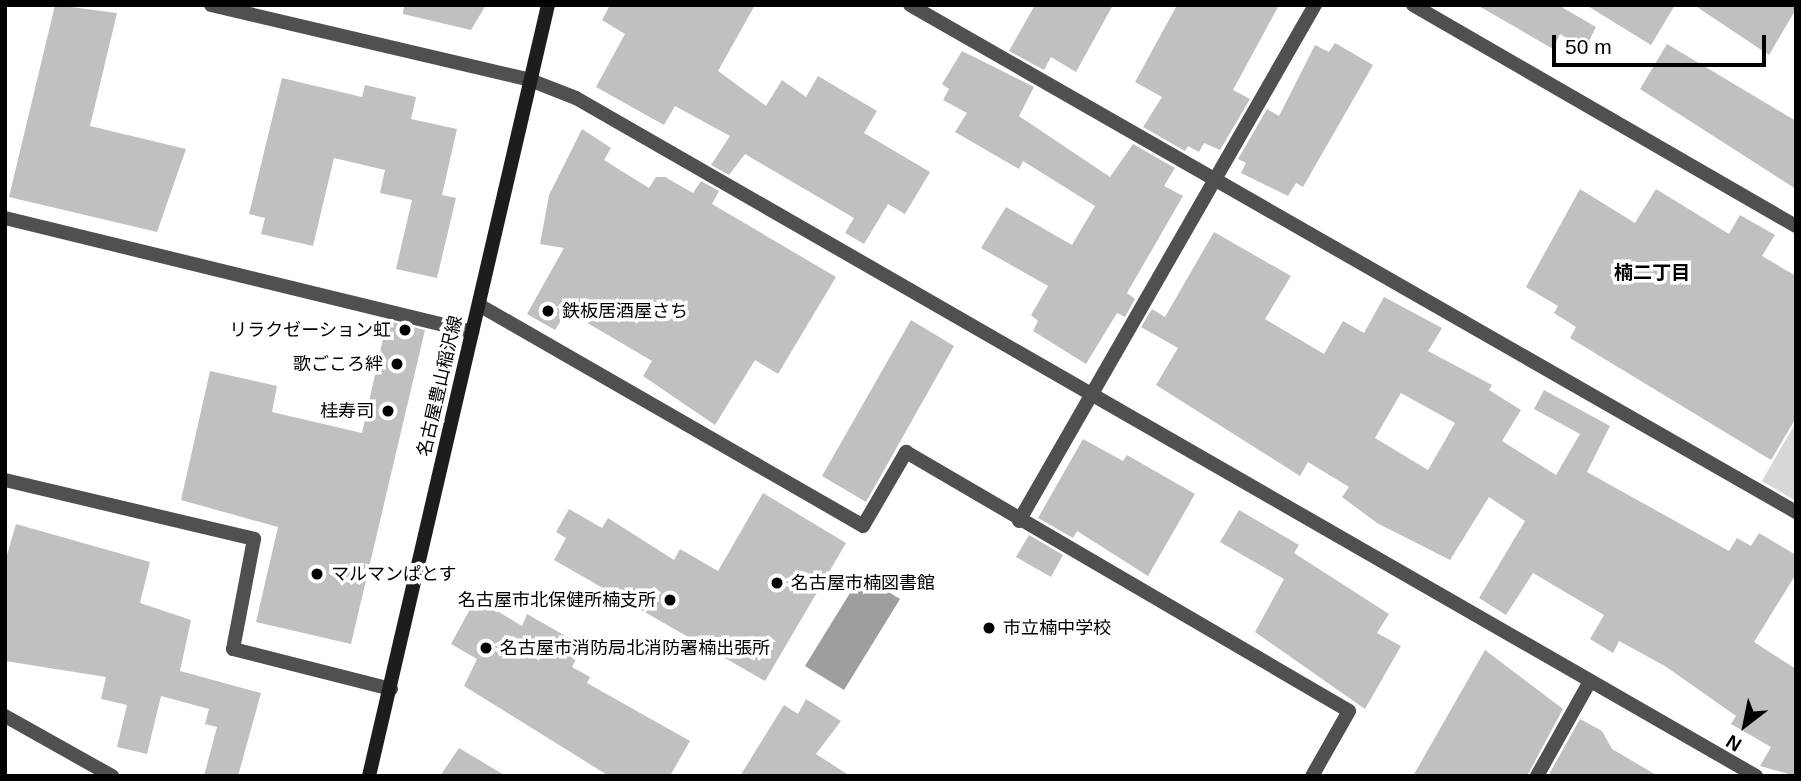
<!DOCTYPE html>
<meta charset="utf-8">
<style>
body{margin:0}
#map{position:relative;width:1801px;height:781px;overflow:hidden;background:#fff;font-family:Arial,"Noto Sans JP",sans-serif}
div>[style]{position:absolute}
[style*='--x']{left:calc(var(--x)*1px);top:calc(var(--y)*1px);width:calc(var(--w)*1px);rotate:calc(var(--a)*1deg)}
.green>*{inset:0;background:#d7d7d7}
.water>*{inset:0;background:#9e9e9e}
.building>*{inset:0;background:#c0c0c0}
.street>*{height:14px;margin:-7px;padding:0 7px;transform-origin:7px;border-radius:7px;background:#505050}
.secondary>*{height:14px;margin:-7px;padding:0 7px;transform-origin:7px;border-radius:7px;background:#1d1d1d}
.dots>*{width:19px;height:19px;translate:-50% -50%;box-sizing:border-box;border:4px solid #fff;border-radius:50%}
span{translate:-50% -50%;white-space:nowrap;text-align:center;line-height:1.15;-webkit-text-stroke:7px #fff;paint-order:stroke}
.poi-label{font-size:18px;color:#000}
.left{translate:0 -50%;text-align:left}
.right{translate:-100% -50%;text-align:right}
.street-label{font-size:18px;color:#000}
.neighbourhood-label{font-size:19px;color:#000;font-weight:700}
.frame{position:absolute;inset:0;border:7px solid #000;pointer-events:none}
.north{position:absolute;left:1710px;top:690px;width:70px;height:70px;-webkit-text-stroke:5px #fff;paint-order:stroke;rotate:212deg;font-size:19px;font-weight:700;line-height:28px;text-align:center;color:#000}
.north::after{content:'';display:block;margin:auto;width:24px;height:32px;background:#000;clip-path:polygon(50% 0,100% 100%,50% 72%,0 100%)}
.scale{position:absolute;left:1552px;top:35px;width:214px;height:32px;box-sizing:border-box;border:4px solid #000;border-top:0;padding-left:9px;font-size:21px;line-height:24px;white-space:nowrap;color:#000;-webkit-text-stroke:5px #fff;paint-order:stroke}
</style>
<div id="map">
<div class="green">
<div style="clip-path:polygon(1796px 422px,1796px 498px,1794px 500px,1762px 481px)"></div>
</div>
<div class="water">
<div style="clip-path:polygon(861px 575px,900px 599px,844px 690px,805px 666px)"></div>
</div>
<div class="building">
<div style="clip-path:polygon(55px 5px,117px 13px,90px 126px,186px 149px,157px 232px,9px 197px)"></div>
<div style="clip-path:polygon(404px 5px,486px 5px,471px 30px,403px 14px)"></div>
<div style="clip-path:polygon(610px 5px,755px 5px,718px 71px,766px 106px,782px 80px,806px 97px,818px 76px,877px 111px,864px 133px,930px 172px,905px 214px,888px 204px,864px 244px,845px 233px,854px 218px,745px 154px,729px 175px,711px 165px,730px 136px,675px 106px,664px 125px,596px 87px,625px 34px,602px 20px)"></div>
<div style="clip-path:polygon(1035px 5px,1113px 5px,1076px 72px,1051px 57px,1044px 70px,1009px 51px)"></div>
<div style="clip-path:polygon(1177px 5px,1279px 5px,1233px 90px,1250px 99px,1220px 150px,1204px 143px,1199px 152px,1188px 146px,1185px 151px,1143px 127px,1162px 97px,1135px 82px)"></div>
<div style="clip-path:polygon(1477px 5px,1558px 5px,1596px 27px,1585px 49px,1560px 34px,1553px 49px)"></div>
<div style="clip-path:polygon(1586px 5px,1675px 5px,1651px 45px)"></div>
<div style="clip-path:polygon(1694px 5px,1796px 5px,1796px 9px,1769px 55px)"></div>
<div style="clip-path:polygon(1335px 43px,1373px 65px,1303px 187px,1296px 183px,1288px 196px,1241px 173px,1246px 163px,1238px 159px,1267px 109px,1279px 116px,1315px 45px,1329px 52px)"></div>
<div style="clip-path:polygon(1667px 44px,1796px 121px,1796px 189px,1640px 89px)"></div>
<div style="clip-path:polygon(962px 51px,1034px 87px,1019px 116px,1110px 177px,1133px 144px,1175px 168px,1164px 186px,1183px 196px,1127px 293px,1135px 299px,1125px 317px,1117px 313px,1086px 364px,1033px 331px,1038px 321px,1031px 315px,1048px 286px,981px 248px,1006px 207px,1072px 245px,1095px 206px,1023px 161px,1019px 169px,955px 132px,967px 113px,943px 100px,949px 89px,942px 84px)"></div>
<div style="clip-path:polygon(282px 78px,362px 97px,365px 85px,416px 97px,411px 119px,457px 129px,442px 195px,456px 198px,437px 278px,396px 269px,412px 200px,380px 193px,385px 170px,334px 158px,313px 246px,261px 234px,265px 218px,249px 214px)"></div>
<div style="clip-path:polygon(582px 129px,611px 148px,604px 160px,649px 188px,656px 177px,665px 177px,693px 193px,701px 181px,719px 191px,712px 204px,836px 277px,778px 374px,755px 360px,715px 425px,643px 376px,652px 361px,567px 311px,555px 330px,527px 314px,564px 248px,540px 244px,549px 195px)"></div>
<div style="clip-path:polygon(1580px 189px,1635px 223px,1656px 189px,1729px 234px,1740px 215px,1775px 235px,1762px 256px,1796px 276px,1796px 418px,1771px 460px,1570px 338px,1576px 327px,1554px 313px,1558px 306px,1526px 287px)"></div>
<div style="clip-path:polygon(evenodd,1214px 232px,1291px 276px,1265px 319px,1324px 354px,1343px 321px,1364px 333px,1384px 297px,1442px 328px,1428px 351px,1492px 385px,1489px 390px,1521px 410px,1502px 441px,1556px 475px,1580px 434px,1534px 409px,1544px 390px,1610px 426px,1587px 472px,1729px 551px,1737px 538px,1751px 546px,1759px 533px,1796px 555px,1796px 574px,1754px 642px,1796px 669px,1796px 776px,1760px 766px,1771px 747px,1731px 724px,1736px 716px,1665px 666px,1619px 641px,1613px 653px,1590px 639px,1604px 615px,1533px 573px,1506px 615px,1479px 598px,1525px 521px,1489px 497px,1450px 560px,1377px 523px,1342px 497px,1349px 487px,1308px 462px,1300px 476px,1156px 385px,1178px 348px,1141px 327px,1152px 309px,1165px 317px,1214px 232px,1401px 393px,1455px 423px,1428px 470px,1375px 438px,1401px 393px)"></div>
<div style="clip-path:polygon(911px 320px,954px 346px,866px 502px,822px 476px)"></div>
<div style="clip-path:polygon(387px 321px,425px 330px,351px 644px,256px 622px,278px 527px,181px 500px,210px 371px,277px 386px,272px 412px,362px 433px)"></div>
<div style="clip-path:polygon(1083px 439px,1123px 461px,1127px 455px,1195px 494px,1148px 576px,1077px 531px,1073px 538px,1038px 518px)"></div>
<div style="clip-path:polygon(763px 493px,846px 543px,765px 681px,554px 560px,566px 538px,556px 532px,569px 509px,602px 528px,608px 518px,674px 560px,680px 549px,718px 571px)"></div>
<div style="clip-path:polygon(1239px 510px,1299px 545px,1294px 553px,1389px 614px,1377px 633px,1401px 646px,1365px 709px,1255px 632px,1284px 579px,1220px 542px)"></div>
<div style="clip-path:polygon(16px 524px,150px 562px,140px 603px,191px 620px,180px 671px,261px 693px,238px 776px,204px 776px,217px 727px,205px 724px,209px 709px,161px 696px,147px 754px,117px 747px,127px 705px,101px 699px,106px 677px,5px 661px,5px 562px)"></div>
<div style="clip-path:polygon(1029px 535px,1063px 555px,1051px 577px,1016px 557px)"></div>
<div style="clip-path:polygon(476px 598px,522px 626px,527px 614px,583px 646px,572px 667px,590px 677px,587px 683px,690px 741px,670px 776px,609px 776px,464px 686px,477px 659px,451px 644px)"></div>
<div style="clip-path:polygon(1485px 650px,1563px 709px,1527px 776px,1413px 776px)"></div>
<div style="clip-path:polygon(806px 699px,841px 721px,816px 754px,850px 776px,740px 776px,784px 705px,798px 714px)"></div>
<div style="clip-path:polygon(1580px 719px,1602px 731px,1612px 749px,1658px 776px,1548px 776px)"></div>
<div style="clip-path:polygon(459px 748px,506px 776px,440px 776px)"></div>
</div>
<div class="street">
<div style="--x:211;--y:5;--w:328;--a:13.2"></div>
<div style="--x:530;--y:80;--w:49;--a:21.4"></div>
<div style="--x:576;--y:98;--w:1361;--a:29.88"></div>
<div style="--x:910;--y:5;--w:1021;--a:29.78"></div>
<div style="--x:1413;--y:5;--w:442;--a:30"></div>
<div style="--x:5;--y:218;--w:481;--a:13.7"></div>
<div style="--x:479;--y:305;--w:443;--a:29.9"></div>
<div style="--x:863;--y:526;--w:86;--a:-59.8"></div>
<div style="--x:906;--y:452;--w:513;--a:30.31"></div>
<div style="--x:1349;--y:711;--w:75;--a:119.6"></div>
<div style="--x:5;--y:480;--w:256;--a:13.3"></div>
<div style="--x:254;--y:539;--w:112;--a:100.8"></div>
<div style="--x:233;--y:649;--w:163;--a:14.2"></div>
<div style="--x:1019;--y:521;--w:595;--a:-60.16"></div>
<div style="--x:5;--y:716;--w:123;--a:29.3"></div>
<div style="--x:1537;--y:776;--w:109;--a:-60.8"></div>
</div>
<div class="secondary">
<div style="--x:369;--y:776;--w:792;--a:-76.93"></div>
</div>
<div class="dots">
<div style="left:548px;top:311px;background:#000"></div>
<div style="left:405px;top:330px;background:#000"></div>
<div style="left:397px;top:364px;background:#000"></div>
<div style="left:388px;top:411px;background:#000"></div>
<div style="left:317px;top:574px;background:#000"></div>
<div style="left:777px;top:583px;background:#000"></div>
<div style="left:670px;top:600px;background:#000"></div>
<div style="left:989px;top:628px;background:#000"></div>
<div style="left:486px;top:648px;background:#000"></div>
</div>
<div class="poi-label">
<span class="left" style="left:562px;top:311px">鉄板居酒屋さち</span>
<span class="right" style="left:391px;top:330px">リラクゼーション虹</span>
<span class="right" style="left:383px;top:364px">歌ごころ絆</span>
<span class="right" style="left:374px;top:411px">桂寿司</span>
<span class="left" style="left:331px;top:574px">マルマンぱとす</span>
<span class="left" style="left:791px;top:583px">名古屋市楠図書館</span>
<span class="right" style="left:656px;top:600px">名古屋市北保健所楠支所</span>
<span class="left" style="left:1003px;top:628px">市立楠中学校</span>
<span class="left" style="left:500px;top:648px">名古屋市消防局北消防署楠出張所</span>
</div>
<div class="street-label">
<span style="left:440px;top:386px;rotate:-77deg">名古屋豊山稲沢線</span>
</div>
<div class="neighbourhood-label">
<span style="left:1652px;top:273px">楠二丁目</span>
</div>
<div class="frame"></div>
<div class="north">N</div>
<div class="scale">50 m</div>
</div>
